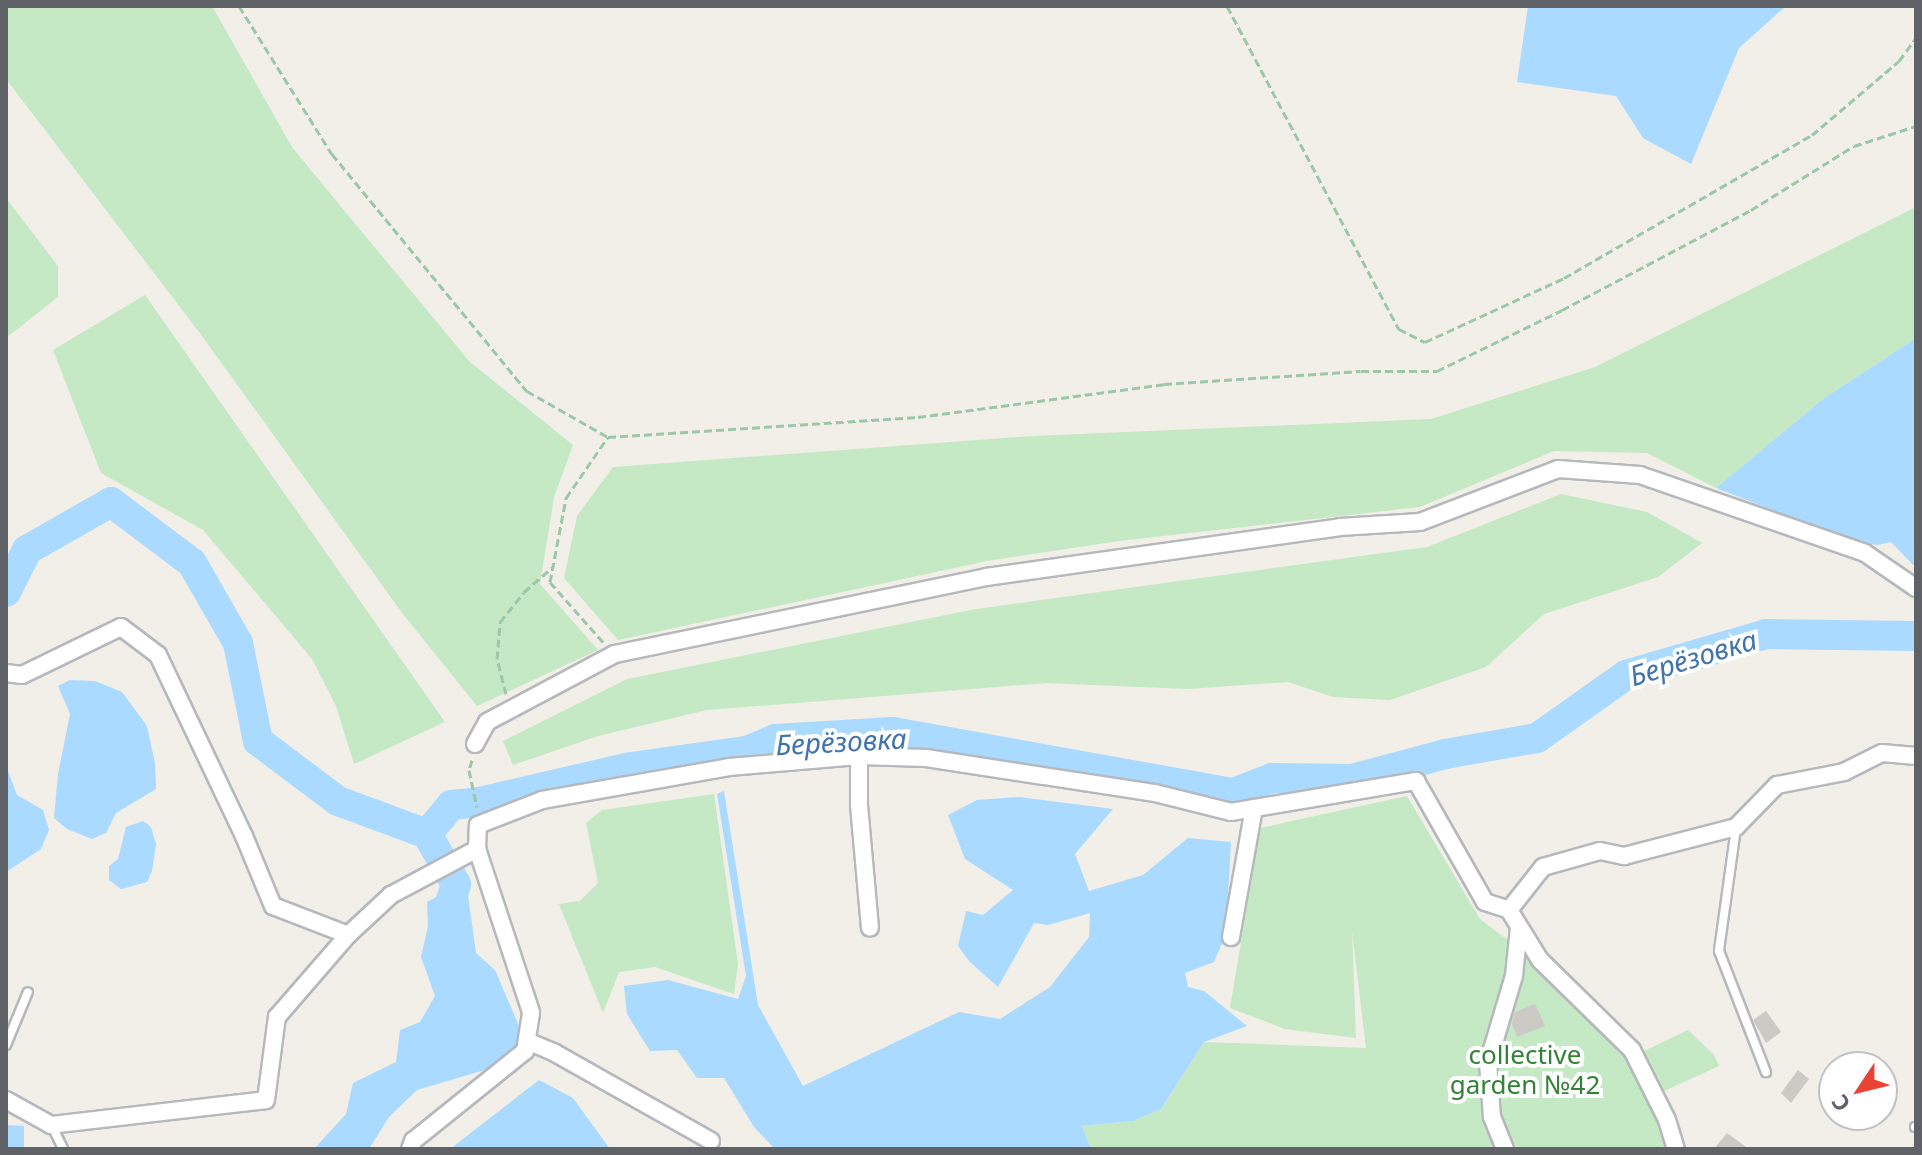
<!DOCTYPE html>
<meta charset="utf-8">
<style>
body{margin:0}
#map{position:relative;width:1922px;height:1155px;overflow:hidden;background:#f1efe8;font-family:"Noto Sans",sans-serif}
div>[style]{position:absolute}
[style*='--x']{left:calc(var(--x)*1px);top:calc(var(--y)*1px);width:calc(var(--w)*1px);rotate:calc(var(--a)*1deg)}
.green>*{inset:0;background:#c5e8c5}
.water>*{inset:0;background:#aadaff}
.river>*{height:30px;margin:-15px;padding:0 15px;transform-origin:15px;border-radius:15px;background:#aadaff}
.building>*{inset:0;background:#cccac5}
.path>*{height:3px;margin-top:-1.5px;transform-origin:0;background:repeating-linear-gradient(90deg,#9cc7a9 0 8px,transparent 0 12px)}
.roads{filter:drop-shadow(2px 0 #b5b8bc) drop-shadow(-2px 0 #b5b8bc) drop-shadow(0 2px #b5b8bc) drop-shadow(0 -2px #b5b8bc)}
.service>*{height:8px;margin:-4px;padding:0 4px;transform-origin:4px;border-radius:4px;background:#fff}
.minor>*{height:16px;margin:-8px;padding:0 8px;transform-origin:8px;border-radius:8px;background:#fff}
span{translate:-50% -50%;white-space:nowrap;text-align:center;line-height:1.15;-webkit-text-stroke:8px #fff;paint-order:stroke}
.park-label{font-size:26px;color:#348238}
.water-label{font-size:28px;color:#4174aa;font-style:italic}
.frame{position:absolute;inset:0;border:8px solid #5f6368;pointer-events:none}
.north{position:absolute;left:1818px;top:1051px;width:80px;height:80px;box-sizing:border-box;background:#fff;border:2px solid #bfc1c3;border-radius:50%;rotate:235deg;font-size:22px;font-weight:700;line-height:32px;text-align:center;color:#5f6368}
.north::after{content:'';display:block;margin:auto;width:28px;height:36px;background:#ea4335;clip-path:polygon(50% 0,100% 100%,50% 72%,0 100%)}
</style>
<div id="map">
<div class="green">
<div style="clip-path:polygon(6px 6px,212px 6px,292px 147px,347px 214px,470px 362px,573px 445px,554px 497px,540px 584px,598px 650px,477px 706px,403px 614px,199px 332px,6px 79px)"></div>
<div style="clip-path:polygon(6px 198px,58px 266px,58px 297px,6px 338px)"></div>
<div style="clip-path:polygon(1916px 207px,1916px 338px,1823px 399px,1716px 488px,1647px 453px,1554px 451px,1420px 507px,1119px 541px,987px 561px,618px 640px,564px 578px,577px 516px,613px 467px,1033px 436px,1431px 419px,1595px 367px)"></div>
<div style="clip-path:polygon(145px 295px,445px 722px,354px 764px,336px 706px,312px 659px,203px 530px,101px 473px,53px 350px)"></div>
<div style="clip-path:polygon(1561px 494px,1647px 512px,1702px 543px,1658px 577px,1544px 614px,1486px 667px,1390px 700px,1333px 697px,1288px 682px,1188px 689px,1047px 683px,707px 710px,598px 736px,513px 765px,503px 741px,627px 679px,976px 609px,1427px 547px)"></div>
<div style="clip-path:polygon(714px 794px,738px 964px,734px 994px,655px 967px,619px 972px,603px 1013px,559px 904px,580px 901px,598px 883px,586px 823px,602px 810px)"></div>
<div style="clip-path:polygon(1407px 796px,1480px 919px,1517px 947px,1627px 1061px,1658px 1121px,1667px 1149px,1091px 1149px,1082px 1126px,1133px 1121px,1161px 1109px,1204px 1042px,1366px 1048px,1352px 931px,1356px 1038px,1285px 1029px,1230px 1008px,1260px 828px)"></div>
<div style="clip-path:polygon(1688px 1030px,1714px 1055px,1719px 1066px,1664px 1091px,1644px 1051px)"></div>
</div>
<div class="water">
<div style="clip-path:polygon(1528px 6px,1786px 6px,1739px 48px,1691px 164px,1643px 138px,1616px 96px,1517px 82px)"></div>
<div style="clip-path:polygon(1916px 338px,1916px 568px,1891px 542px,1878px 545px,1852px 541px,1716px 488px,1823px 399px)"></div>
<div style="clip-path:polygon(70px 680px,95px 681px,122px 692px,147px 726px,155px 764px,156px 789px,116px 813px,106px 833px,92px 839px,67px 829px,54px 818px,58px 774px,70px 714px,58px 686px)"></div>
<div style="clip-path:polygon(6px 766px,17px 795px,43px 810px,49px 830px,41px 849px,6px 872px)"></div>
<div style="clip-path:polygon(724px 791px,758px 1005px,803px 1086px,959px 1012px,1000px 1019px,1050px 987px,1089px 937px,1090px 913px,1048px 925px,1034px 923px,998px 987px,969px 961px,958px 946px,966px 911px,983px 915px,1013px 890px,965px 859px,948px 815px,977px 800px,1019px 797px,1113px 809px,1075px 854px,1089px 891px,1143px 875px,1188px 838px,1231px 842px,1226px 934px,1214px 962px,1185px 973px,1188px 987px,1204px 991px,1247px 1026px,1204px 1042px,1161px 1109px,1133px 1121px,1082px 1126px,1091px 1149px,775px 1149px,754px 1127px,724px 1078px,697px 1078px,677px 1050px,650px 1051px,627px 1014px,624px 986px,668px 980px,738px 999px,746px 976px,717px 794px)"></div>
<div style="clip-path:polygon(143px 821px,151px 827px,156px 844px,152px 871px,147px 882px,121px 889px,109px 880px,109px 866px,118px 859px,126px 827px)"></div>
<div style="clip-path:polygon(466px 881px,476px 953px,495px 970px,522px 1033px,505px 1064px,417px 1090px,389px 1117px,369px 1149px,314px 1149px,346px 1114px,353px 1083px,396px 1062px,400px 1030px,420px 1022px,435px 996px,421px 957px,428px 926px,427px 902px)"></div>
<div style="clip-path:polygon(539px 1080px,573px 1098px,610px 1149px,450px 1149px)"></div>
<div style="clip-path:polygon(6px 1125px,24px 1126px,24px 1149px,6px 1149px)"></div>
</div>
<div class="river">
<div style="--x:6;--y:592;--w:47;--a:-63.4"></div>
<div style="--x:27;--y:550;--w:97;--a:-29.7"></div>
<div style="--x:111;--y:502;--w:101;--a:37"></div>
<div style="--x:192;--y:563;--w:92;--a:60.1"></div>
<div style="--x:238;--y:643;--w:100;--a:78.5"></div>
<div style="--x:258;--y:741;--w:100;--a:36.9"></div>
<div style="--x:338;--y:801;--w:95;--a:20.3"></div>
<div style="--x:427;--y:834;--w:38;--a:-50"></div>
<div style="--x:451;--y:805;--w:28;--a:-6"></div>
<div style="--x:479;--y:802;--w:156;--a:-13"></div>
<div style="--x:631;--y:767;--w:117;--a:-7.9"></div>
<div style="--x:747;--y:751;--w:30;--a:-23"></div>
<div style="--x:775;--y:739;--w:118;--a:-3.4"></div>
<div style="--x:893;--y:732;--w:345;--a:10.2"></div>
<div style="--x:1233;--y:793;--w:42;--a:-21"></div>
<div style="--x:1272;--y:778;--w:80;--a:0.7"></div>
<div style="--x:1352;--y:779;--w:96;--a:-15"></div>
<div style="--x:1445;--y:754;--w:93;--a:-9.9"></div>
<div style="--x:1537;--y:738;--w:109;--a:-35.3"></div>
<div style="--x:1626;--y:675;--w:146;--a:-16.3"></div>
<div style="--x:1766;--y:634;--w:150;--a:0.8"></div>
<div style="--x:427;--y:834;--w:58;--a:59.9"></div>
<div style="--x:456;--y:884;--w:44;--a:107.2"></div>
</div>
<div class="building">
<div style="clip-path:polygon(1535px 1004px,1545px 1026px,1517px 1037px,1512px 1023px,1515px 1012px)"></div>
<div style="clip-path:polygon(1766px 1011px,1781px 1032px,1766px 1043px,1753px 1020px)"></div>
<div style="clip-path:polygon(1798px 1070px,1809px 1079px,1791px 1103px,1781px 1093px)"></div>
<div style="clip-path:polygon(1727px 1133px,1749px 1149px,1714px 1149px)"></div>
</div>
<div class="path">
<div style="--x:239;--y:6;--w:175;--a:57.9"></div>
<div style="--x:332;--y:154;--w:307;--a:50.6"></div>
<div style="--x:527;--y:391;--w:93;--a:29.6"></div>
<div style="--x:608;--y:437;--w:311;--a:-3.7"></div>
<div style="--x:918;--y:417;--w:248;--a:-7.6"></div>
<div style="--x:1164;--y:384;--w:197;--a:-3.8"></div>
<div style="--x:1361;--y:371;--w:76;--a:0"></div>
<div style="--x:1437;--y:371;--w:139;--a:-26"></div>
<div style="--x:1562;--y:310;--w:214;--a:-27.9"></div>
<div style="--x:1751;--y:210;--w:121;--a:-31.9"></div>
<div style="--x:1854;--y:146;--w:65;--a:-17.9"></div>
<div style="--x:1227;--y:6;--w:366;--a:62"></div>
<div style="--x:1399;--y:329;--w:29;--a:27"></div>
<div style="--x:1425;--y:342;--w:153;--a:-24.7"></div>
<div style="--x:1564;--y:278;--w:286;--a:-30"></div>
<div style="--x:1812;--y:135;--w:114;--a:-40.4"></div>
<div style="--x:1899;--y:61;--w:29;--a:-54"></div>
<div style="--x:603;--y:642;--w:80;--a:-131.5"></div>
<div style="--x:550;--y:582;--w:86;--a:-79.2"></div>
<div style="--x:566;--y:498;--w:74;--a:-55.5"></div>
<div style="--x:506;--y:694;--w:36;--a:-104"></div>
<div style="--x:497;--y:659;--w:37;--a:-85"></div>
<div style="--x:500;--y:622;--w:38;--a:-51"></div>
<div style="--x:524;--y:592;--w:37;--a:-41"></div>
<div style="--x:472;--y:760;--w:10;--a:107"></div>
<div style="--x:469;--y:770;--w:38;--a:78"></div>
</div>
<div class="roads">
<div class="service">
<div style="--x:1736;--y:828;--w:124;--a:97.9"></div>
<div style="--x:1719;--y:951;--w:130;--a:68.8"></div>
<div style="--x:6;--y:1045;--w:57;--a:-67.5"></div>
<div style="--x:52;--y:1126;--w:25;--a:64"></div>
<div style="--x:1915;--y:1127;--w:1;--a:0"></div>
</div>
<div class="minor">
<div style="--x:6;--y:673;--w:16;--a:7"></div>
<div style="--x:22;--y:675;--w:110;--a:-25.9"></div>
<div style="--x:121;--y:627;--w:46;--a:37.1"></div>
<div style="--x:158;--y:655;--w:200;--a:64.6"></div>
<div style="--x:244;--y:836;--w:76;--a:67.5"></div>
<div style="--x:273;--y:906;--w:80;--a:21.1"></div>
<div style="--x:475;--y:744;--w:25;--a:-61"></div>
<div style="--x:487;--y:722;--w:145;--a:-28"></div>
<div style="--x:615;--y:654;--w:379;--a:-11.7"></div>
<div style="--x:986;--y:577;--w:358;--a:-8"></div>
<div style="--x:1340;--y:527;--w:80;--a:-3.6"></div>
<div style="--x:1420;--y:522;--w:148;--a:-21"></div>
<div style="--x:1558;--y:469;--w:82;--a:4.2"></div>
<div style="--x:1640;--y:475;--w:238;--a:19.1"></div>
<div style="--x:1865;--y:553;--w:62;--a:34.5"></div>
<div style="--x:859;--y:756;--w:49;--a:90"></div>
<div style="--x:859;--y:805;--w:123;--a:84.9"></div>
<div style="--x:1509;--y:910;--w:59;--a:58.2"></div>
<div style="--x:1540;--y:960;--w:129;--a:44.4"></div>
<div style="--x:1632;--y:1050;--w:78;--a:63.4"></div>
<div style="--x:1667;--y:1120;--w:30;--a:73"></div>
<div style="--x:1231;--y:937;--w:131;--a:-79.9"></div>
<div style="--x:527;--y:1041;--w:30;--a:23"></div>
<div style="--x:555;--y:1053;--w:179;--a:29.4"></div>
<div style="--x:6;--y:1100;--w:51;--a:29.1"></div>
<div style="--x:51;--y:1125;--w:216;--a:-6.6"></div>
<div style="--x:266;--y:1100;--w:84;--a:-82.5"></div>
<div style="--x:277;--y:1017;--w:108;--a:-49.1"></div>
<div style="--x:348;--y:935;--w:59;--a:-42.9"></div>
<div style="--x:391;--y:895;--w:98;--a:-28.1"></div>
<div style="--x:410;--y:1149;--w:9;--a:-69"></div>
<div style="--x:413;--y:1141;--w:144;--a:-38.8"></div>
<div style="--x:525;--y:1051;--w:39;--a:-81"></div>
<div style="--x:531;--y:1012;--w:172;--a:-108.3"></div>
<div style="--x:477;--y:849;--w:24;--a:-88"></div>
<div style="--x:478;--y:825;--w:69;--a:-21.3"></div>
<div style="--x:542;--y:800;--w:190;--a:-10"></div>
<div style="--x:729;--y:767;--w:130;--a:-4.8"></div>
<div style="--x:859;--y:756;--w:67;--a:1.7"></div>
<div style="--x:926;--y:758;--w:232;--a:8.7"></div>
<div style="--x:1155;--y:793;--w:78;--a:14"></div>
<div style="--x:1231;--y:812;--w:188;--a:-9.5"></div>
<div style="--x:1416;--y:781;--w:139;--a:60.3"></div>
<div style="--x:1485;--y:902;--w:25;--a:18"></div>
<div style="--x:1509;--y:910;--w:55;--a:-51.7"></div>
<div style="--x:1543;--y:867;--w:59;--a:-15.7"></div>
<div style="--x:1600;--y:851;--w:25;--a:12"></div>
<div style="--x:1624;--y:856;--w:116;--a:-14.5"></div>
<div style="--x:1736;--y:827;--w:59;--a:-45.7"></div>
<div style="--x:1777;--y:785;--w:68;--a:-11"></div>
<div style="--x:1844;--y:772;--w:42;--a:-26.6"></div>
<div style="--x:1882;--y:753;--w:34;--a:5"></div>
<div style="--x:1505;--y:1149;--w:35;--a:-112"></div>
<div style="--x:1492;--y:1117;--w:54;--a:-94.2"></div>
<div style="--x:1488;--y:1063;--w:91;--a:-73.4"></div>
<div style="--x:1514;--y:976;--w:49;--a:-84.2"></div>
</div>
</div>
<div class="park-label">
<span style="left:1525px;top:1070px">collective<br>garden №42</span>
</div>
<div class="water-label">
<span style="left:1693px;top:657px;rotate:-17deg">Берёзовка</span>
<span style="left:841px;top:741px;rotate:-3deg">Берёзовка</span>
</div>
<div class="frame"></div>
<div class="north">С</div>
</div>
